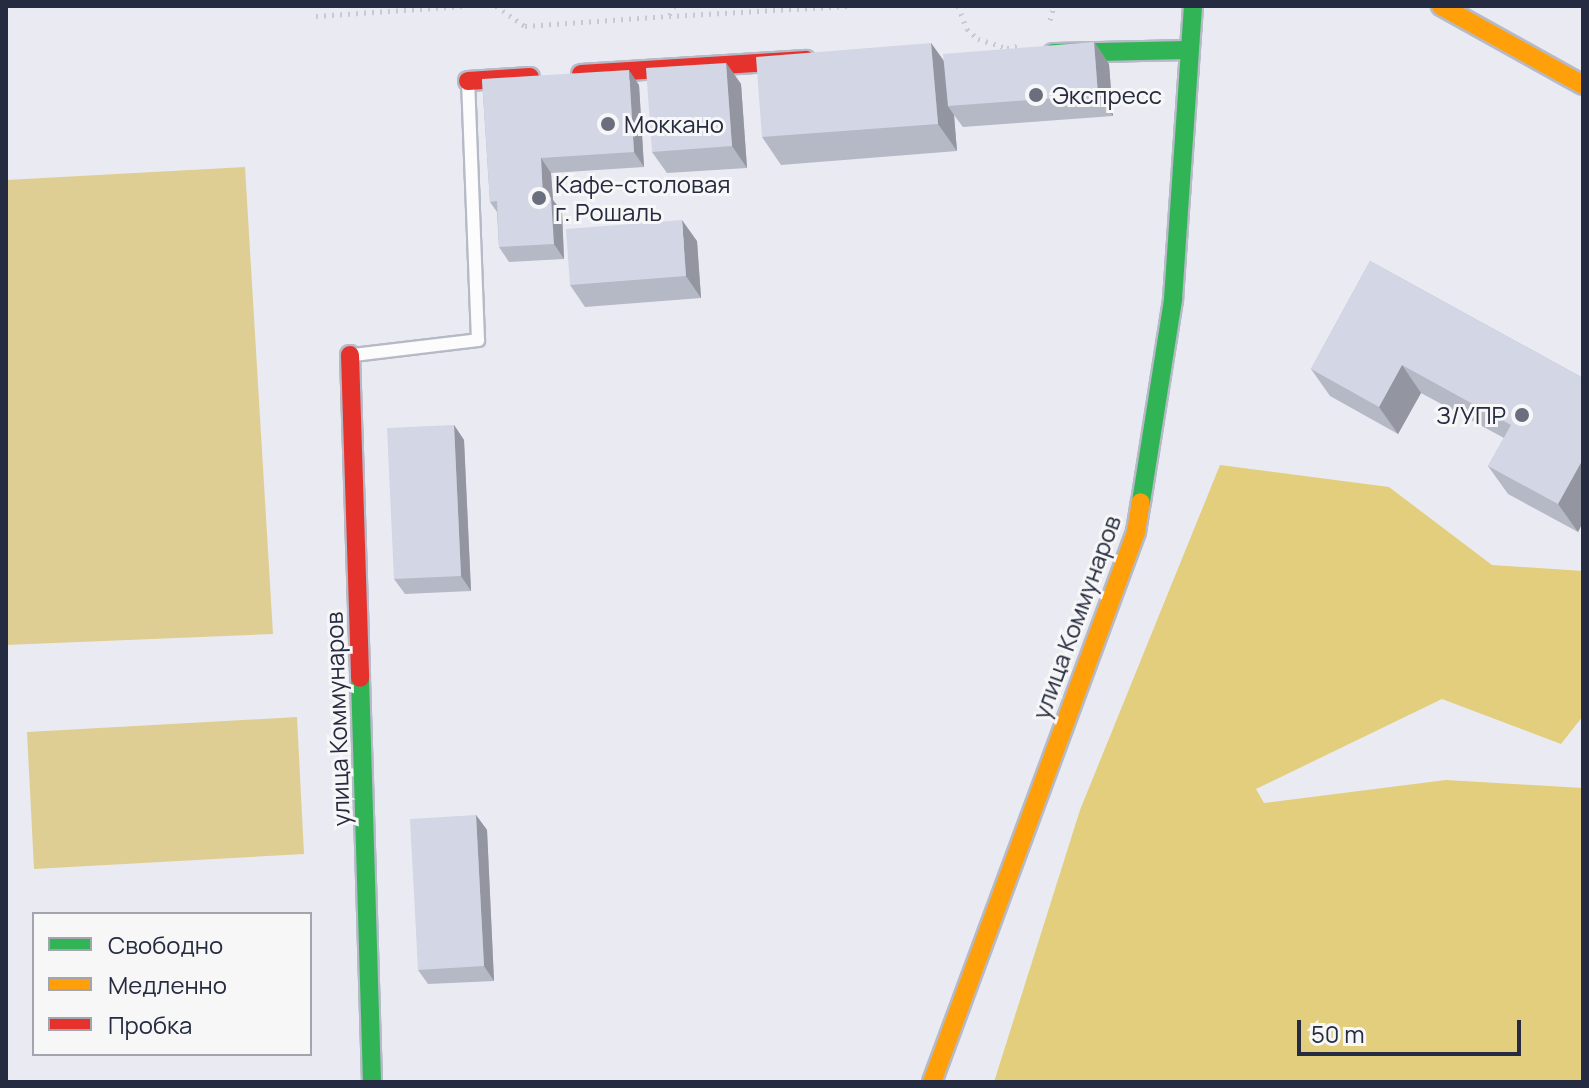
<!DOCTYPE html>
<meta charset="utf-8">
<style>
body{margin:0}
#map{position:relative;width:1589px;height:1088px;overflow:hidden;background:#eaebf2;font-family:Manrope,sans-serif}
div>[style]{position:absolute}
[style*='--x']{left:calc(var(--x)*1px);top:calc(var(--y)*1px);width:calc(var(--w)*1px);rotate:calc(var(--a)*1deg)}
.green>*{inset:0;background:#dece94}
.forest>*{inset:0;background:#e2ce7d}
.path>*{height:5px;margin-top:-2.5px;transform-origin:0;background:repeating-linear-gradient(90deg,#c9c9cf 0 2px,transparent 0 8px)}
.roads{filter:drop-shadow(2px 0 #b6bac7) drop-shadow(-2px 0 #b6bac7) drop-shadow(0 2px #b6bac7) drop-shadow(0 -2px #b6bac7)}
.lane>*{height:12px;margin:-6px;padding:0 6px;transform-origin:6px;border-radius:6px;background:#fcfcfd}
.fast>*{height:18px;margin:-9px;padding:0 9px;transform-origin:9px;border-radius:9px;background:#30b455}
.slow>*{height:18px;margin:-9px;padding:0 9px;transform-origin:9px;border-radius:9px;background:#ff9f0a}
.jam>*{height:18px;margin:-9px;padding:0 9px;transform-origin:9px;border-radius:9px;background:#e5322d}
.wall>*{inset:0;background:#b5b8c5}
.shaded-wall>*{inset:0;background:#9396a0}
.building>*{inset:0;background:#d2d6e5}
.dots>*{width:22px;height:22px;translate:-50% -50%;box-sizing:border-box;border:4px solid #f7f7f7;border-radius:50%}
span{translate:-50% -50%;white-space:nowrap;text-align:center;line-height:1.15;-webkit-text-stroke:6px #f7f7f7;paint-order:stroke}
.poi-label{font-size:24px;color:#252b40}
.left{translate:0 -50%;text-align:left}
.right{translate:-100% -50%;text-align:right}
.street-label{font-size:24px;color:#252b40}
.frame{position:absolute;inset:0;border:8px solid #252b40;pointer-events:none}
.legend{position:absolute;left:32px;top:912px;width:280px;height:144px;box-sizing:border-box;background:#f7f7f7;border:2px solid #a3a5ae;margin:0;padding:10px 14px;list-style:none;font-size:24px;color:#252b40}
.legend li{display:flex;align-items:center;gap:16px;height:40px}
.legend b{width:40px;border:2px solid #a3a5ae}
.scale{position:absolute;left:1297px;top:1020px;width:224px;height:36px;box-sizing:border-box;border:4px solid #252b40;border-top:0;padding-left:10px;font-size:24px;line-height:28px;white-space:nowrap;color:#252b40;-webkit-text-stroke:6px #f7f7f7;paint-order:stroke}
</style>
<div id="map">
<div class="green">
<div style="clip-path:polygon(245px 167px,273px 634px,6px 645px,6px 180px)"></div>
<div style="clip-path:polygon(297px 717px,304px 854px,34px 869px,27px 732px)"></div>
</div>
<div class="forest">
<div style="clip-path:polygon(1220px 465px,1389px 487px,1492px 565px,1583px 571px,1583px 716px,1561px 744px,1442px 699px,1256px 789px,1264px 803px,1446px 780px,1583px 788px,1583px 1082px,994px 1082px,1080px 810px)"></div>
</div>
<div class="path">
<div style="--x:496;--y:6;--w:35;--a:35"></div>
<div style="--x:525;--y:26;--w:144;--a:-4"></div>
<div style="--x:674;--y:6;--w:11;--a:117"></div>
<div style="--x:669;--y:16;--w:180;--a:-3.2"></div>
<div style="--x:958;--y:6;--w:25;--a:69"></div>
<div style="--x:967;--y:29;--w:15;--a:42"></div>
<div style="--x:978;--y:39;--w:30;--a:17"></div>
<div style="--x:1007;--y:48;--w:16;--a:-11"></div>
<div style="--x:316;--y:16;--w:148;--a:-3.9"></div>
<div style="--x:1050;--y:20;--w:15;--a:-74"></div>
</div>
<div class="roads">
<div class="lane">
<div style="--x:353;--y:355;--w:126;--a:-6.8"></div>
<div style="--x:478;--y:340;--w:256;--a:-92.2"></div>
</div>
<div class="fast">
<div style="--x:1053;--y:53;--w:135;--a:-1.3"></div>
<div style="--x:1141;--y:502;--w:206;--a:-81"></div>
<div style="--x:1173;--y:299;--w:294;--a:-86.1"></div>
<div style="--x:360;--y:678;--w:404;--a:88.3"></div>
</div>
<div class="slow">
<div style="--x:1441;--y:6;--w:162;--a:29.1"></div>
<div style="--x:932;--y:1082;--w:587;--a:-69.65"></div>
<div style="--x:1136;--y:532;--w:30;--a:-81"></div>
</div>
<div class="jam">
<div style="--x:581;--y:74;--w:225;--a:-3.6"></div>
<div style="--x:468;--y:81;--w:62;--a:-3.7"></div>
<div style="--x:350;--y:355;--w:323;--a:88.2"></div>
</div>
</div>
<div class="wall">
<div style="clip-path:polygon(1094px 42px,1109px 64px,1113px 116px,963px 127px,954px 115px,957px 151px,781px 165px,762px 137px,931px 43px,944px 61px)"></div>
<div style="clip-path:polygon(726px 63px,741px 84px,747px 168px,667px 173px,652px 152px)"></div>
<div style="clip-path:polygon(482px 79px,639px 85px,644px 167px,551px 173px,553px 200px,562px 212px,564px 259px,509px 262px,499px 247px,497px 212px,490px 202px)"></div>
<div style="clip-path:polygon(697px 241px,701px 298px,585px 307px,570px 285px)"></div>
<div style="clip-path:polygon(1370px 261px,1583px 378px,1583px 522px,1578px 532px,1508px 494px,1488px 466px,1504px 438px,1421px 393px,1398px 434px,1330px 396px,1311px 369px)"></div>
<div style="clip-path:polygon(454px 425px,464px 440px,471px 591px,405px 594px,394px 579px)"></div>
<div style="clip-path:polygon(476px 815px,487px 830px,494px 981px,428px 984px,418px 970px)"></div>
</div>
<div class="shaded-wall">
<div style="clip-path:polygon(1094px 42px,1109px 64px,1113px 116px,1098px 95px)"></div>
<div style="clip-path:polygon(931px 43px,951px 71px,948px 106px,954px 115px,957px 151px,938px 124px)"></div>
<div style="clip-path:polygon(726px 63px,741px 84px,747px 168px,732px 146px)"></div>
<div style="clip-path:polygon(629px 70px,639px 85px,644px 167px,634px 152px)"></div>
<div style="clip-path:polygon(541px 158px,551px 173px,553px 200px,562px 212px,564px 259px,554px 244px,543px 198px)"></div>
<div style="clip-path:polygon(682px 220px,697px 241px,701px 298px,686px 276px)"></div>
<div style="clip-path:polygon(1402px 365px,1421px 393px,1398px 434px,1379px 407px)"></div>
<div style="clip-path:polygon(454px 425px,464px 440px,471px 591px,461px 576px)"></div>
<div style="clip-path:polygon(1583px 459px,1583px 522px,1578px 532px,1558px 504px)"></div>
<div style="clip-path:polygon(476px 815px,487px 830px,494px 981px,484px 966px)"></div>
</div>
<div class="building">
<div style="clip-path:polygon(1094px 42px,1098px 95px,948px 106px,943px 54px)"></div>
<div style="clip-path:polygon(931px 43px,938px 124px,762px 137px,756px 57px)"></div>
<div style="clip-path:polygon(726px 63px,732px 146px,652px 152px,646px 68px)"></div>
<div style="clip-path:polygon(629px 70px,634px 152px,541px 158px,543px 198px,551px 197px,554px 244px,499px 247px,497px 201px,490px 202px,482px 79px)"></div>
<div style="clip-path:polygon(682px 220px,686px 276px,570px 285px,566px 229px)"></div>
<div style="clip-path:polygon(1370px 261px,1583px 378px,1583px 459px,1558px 504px,1488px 466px,1511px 425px,1402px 365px,1379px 407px,1311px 369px)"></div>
<div style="clip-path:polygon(454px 425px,461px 576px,394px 579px,387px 428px)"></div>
<div style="clip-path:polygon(476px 815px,484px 966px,418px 970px,410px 819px)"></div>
</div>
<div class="dots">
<div style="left:1036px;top:95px;background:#6a6e7e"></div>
<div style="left:608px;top:124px;background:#6a6e7e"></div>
<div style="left:539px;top:198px;background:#6a6e7e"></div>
<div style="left:1522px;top:415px;background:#6a6e7e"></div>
</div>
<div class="poi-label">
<span class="left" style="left:1052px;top:95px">Экспресс</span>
<span class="left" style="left:624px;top:124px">Моккано</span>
<span class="left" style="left:555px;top:198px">Кафе-столовая<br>г. Рошаль</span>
<span class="right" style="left:1506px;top:415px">З/УПР</span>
</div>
<div class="street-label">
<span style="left:1076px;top:617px;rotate:-70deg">улица Коммунаров</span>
<span style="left:337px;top:719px;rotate:-92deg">улица Коммунаров</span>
</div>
<div class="frame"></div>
<ul class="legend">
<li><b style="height:10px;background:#30b455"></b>Свободно</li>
<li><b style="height:10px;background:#ff9f0a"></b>Медленно</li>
<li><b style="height:10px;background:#e5322d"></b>Пробка</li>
</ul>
<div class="scale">50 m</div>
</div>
